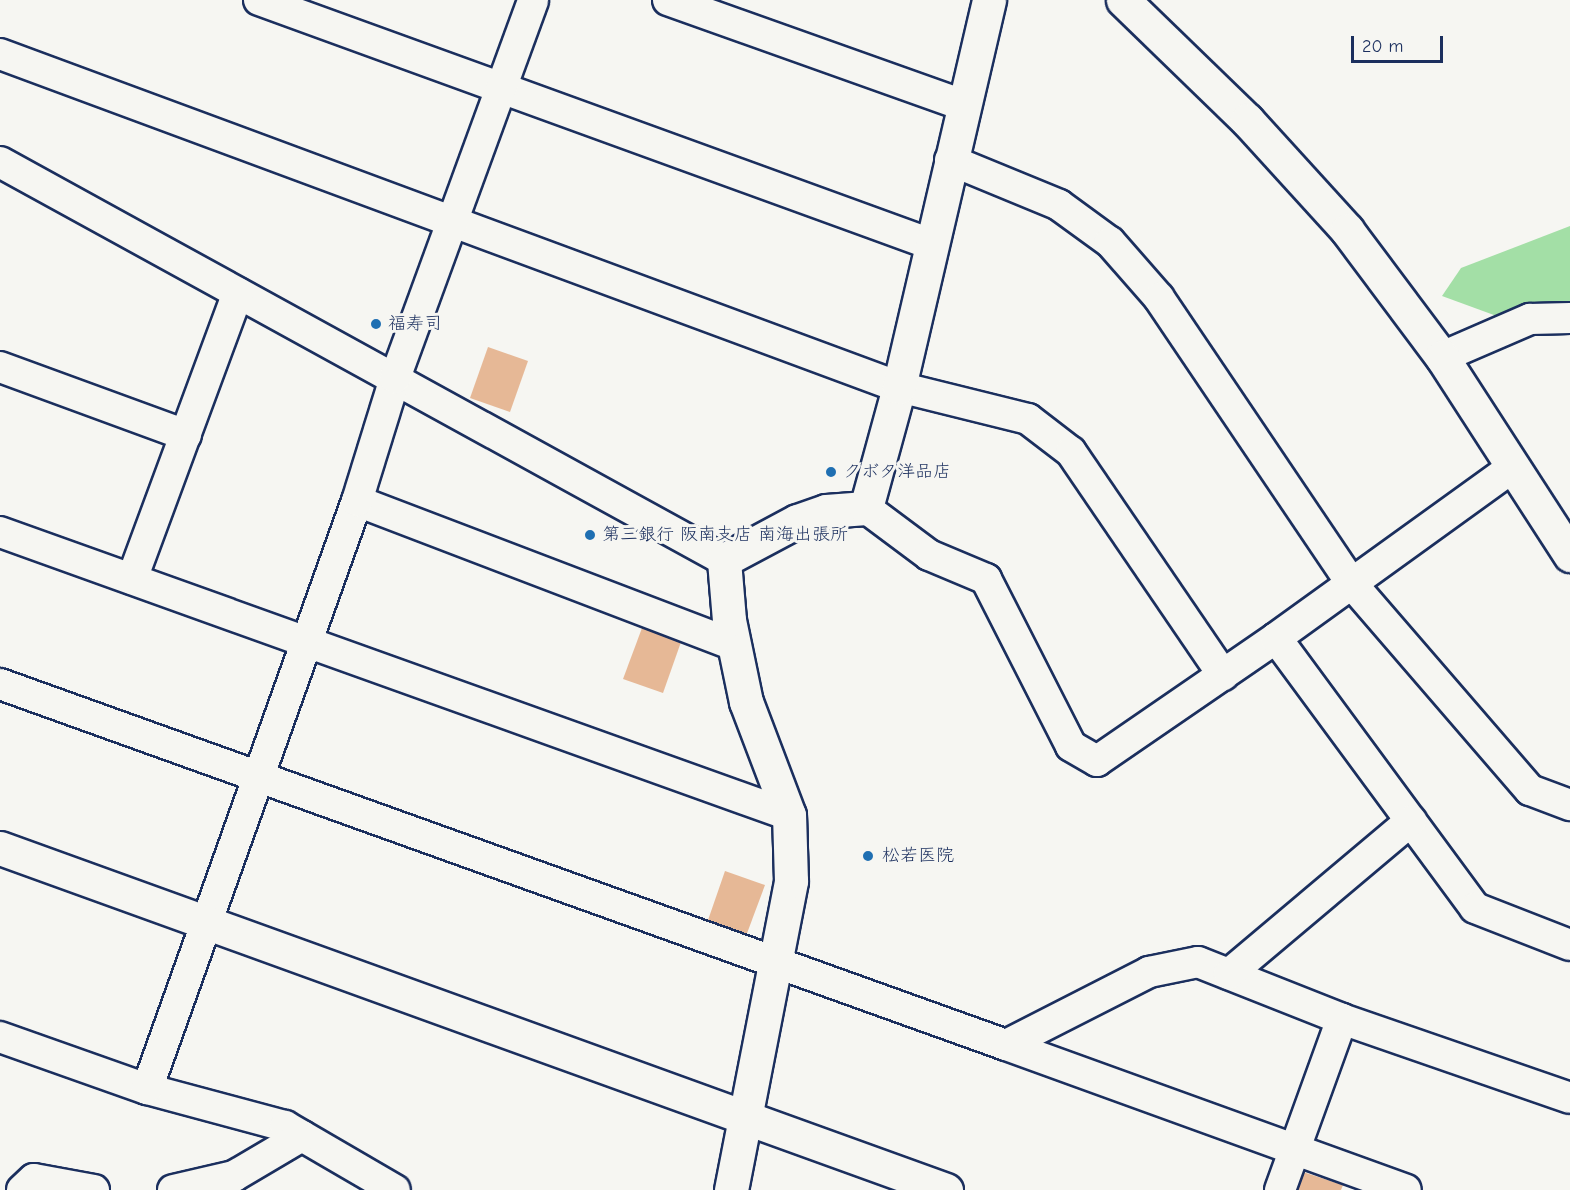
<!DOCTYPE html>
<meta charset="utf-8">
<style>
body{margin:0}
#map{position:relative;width:1570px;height:1190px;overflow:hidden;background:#f6f6f2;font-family:"Comic Neue","Klee One",sans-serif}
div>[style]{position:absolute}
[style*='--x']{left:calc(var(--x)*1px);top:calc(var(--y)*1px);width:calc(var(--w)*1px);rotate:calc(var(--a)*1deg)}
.green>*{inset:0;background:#a3dfa6}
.building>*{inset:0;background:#e6b896}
.roads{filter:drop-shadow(2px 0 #1b2f5e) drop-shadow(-2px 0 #1b2f5e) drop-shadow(0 2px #1b2f5e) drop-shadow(0 -2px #1b2f5e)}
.street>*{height:30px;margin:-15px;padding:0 15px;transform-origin:15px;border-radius:15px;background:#f6f6f2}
.secondary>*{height:33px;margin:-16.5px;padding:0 16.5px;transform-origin:16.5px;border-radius:16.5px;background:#f6f6f2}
.dots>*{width:16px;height:16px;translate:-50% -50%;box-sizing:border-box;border:3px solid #f6f6f2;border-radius:50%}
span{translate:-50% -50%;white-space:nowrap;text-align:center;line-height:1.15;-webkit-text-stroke:6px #f6f6f2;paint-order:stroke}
.poi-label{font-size:18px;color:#1b2f5e}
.left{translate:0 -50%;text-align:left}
.scale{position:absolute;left:1351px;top:36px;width:92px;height:27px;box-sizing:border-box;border:3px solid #1b2f5e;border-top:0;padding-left:8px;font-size:18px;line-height:21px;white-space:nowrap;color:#1b2f5e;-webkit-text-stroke:4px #f6f6f2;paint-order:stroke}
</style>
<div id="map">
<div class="green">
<div style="clip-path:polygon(1570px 226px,1570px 307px,1513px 322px,1442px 296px,1461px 268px)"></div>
</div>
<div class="building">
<div style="clip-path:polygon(488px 347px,528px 361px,510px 412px,470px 398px)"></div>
<div style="clip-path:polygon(642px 628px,681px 642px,663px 693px,623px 679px)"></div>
<div style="clip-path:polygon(725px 871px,765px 885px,746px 936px,707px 923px)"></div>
<div style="clip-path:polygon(1303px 1172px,1343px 1185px,1341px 1190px,1297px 1190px)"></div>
</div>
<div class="roads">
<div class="street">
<div style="--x:259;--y:0;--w:715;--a:19.96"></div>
<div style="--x:668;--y:0;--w:313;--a:19.6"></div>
<div style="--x:0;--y:54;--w:959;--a:20.33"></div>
<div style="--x:899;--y:387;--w:133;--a:13.9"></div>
<div style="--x:1028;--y:419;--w:54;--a:37.5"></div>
<div style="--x:1071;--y:452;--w:270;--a:55.7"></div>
<div style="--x:950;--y:160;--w:118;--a:22.4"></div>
<div style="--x:1059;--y:205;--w:63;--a:36"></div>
<div style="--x:1110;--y:242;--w:74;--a:48.8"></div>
<div style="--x:1159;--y:298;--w:345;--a:56"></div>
<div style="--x:1352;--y:584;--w:272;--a:49.2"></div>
<div style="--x:1530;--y:790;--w:43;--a:20.6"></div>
<div style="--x:0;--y:162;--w:826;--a:28.8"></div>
<div style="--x:1442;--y:357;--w:96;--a:-23.4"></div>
<div style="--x:1530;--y:319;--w:40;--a:-1.4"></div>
<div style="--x:0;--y:367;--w:198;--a:20.1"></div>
<div style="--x:357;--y:501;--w:404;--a:20.9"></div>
<div style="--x:866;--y:508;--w:79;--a:36.7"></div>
<div style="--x:929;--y:555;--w:62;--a:22.8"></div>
<div style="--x:986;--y:579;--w:187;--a:63"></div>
<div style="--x:1071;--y:746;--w:30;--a:30"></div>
<div style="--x:1097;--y:761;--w:217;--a:-34.5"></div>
<div style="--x:1276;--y:638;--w:292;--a:-35.8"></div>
<div style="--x:0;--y:532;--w:838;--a:19.73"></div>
<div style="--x:132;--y:579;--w:305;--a:-69.7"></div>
<div style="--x:1276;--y:638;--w:335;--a:53.6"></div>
<div style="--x:1475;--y:908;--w:102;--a:21.3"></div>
<div style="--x:0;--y:684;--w:1069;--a:19.74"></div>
<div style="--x:1006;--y:1045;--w:161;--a:-27"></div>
<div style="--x:1149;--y:972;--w:50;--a:-11.5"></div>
<div style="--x:1198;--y:962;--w:155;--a:21.6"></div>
<div style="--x:1342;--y:1019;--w:241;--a:19.1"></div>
<div style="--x:1229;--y:974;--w:238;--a:-40.1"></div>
<div style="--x:0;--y:1037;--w:156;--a:19.5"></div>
<div style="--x:147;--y:1089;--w:143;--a:15"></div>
<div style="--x:285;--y:1126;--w:127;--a:30.2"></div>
<div style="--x:1006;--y:1045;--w:425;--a:19.9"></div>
<div style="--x:147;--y:1089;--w:624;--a:-70.35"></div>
<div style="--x:357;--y:501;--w:129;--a:-72.8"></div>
<div style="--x:395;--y:378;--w:402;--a:-69.9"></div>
<div style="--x:22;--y:1190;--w:16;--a:-43"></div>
<div style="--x:34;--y:1179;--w:61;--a:10.4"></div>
<div style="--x:173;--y:1190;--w:63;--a:-12.9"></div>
<div style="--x:234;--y:1176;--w:79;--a:-30.5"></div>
<div style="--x:1280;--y:1190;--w:182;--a:-70.1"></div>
</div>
<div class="secondary">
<div style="--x:1123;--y:0;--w:173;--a:44.1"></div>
<div style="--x:1247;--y:120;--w:149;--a:47.7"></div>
<div style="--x:1347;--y:230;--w:159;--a:53.2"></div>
<div style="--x:1442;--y:357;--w:236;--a:57.1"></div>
<div style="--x:0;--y:848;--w:1006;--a:19.88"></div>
<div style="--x:731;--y:1190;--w:315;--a:-79"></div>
<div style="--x:791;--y:881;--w:66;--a:-91.7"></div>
<div style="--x:789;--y:815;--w:121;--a:-110.8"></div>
<div style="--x:746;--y:702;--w:84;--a:-101.7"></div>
<div style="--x:729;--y:620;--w:60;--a:-94.8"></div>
<div style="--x:724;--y:560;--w:83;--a:-28.1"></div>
<div style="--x:797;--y:521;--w:31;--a:-19"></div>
<div style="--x:826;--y:511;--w:40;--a:-4.3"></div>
<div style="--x:866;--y:508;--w:125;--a:-74.7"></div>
<div style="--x:899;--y:387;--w:397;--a:-76.9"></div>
</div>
</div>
<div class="dots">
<div style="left:376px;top:324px;background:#1f6fb2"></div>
<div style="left:831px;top:472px;background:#1f6fb2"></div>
<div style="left:590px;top:535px;background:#1f6fb2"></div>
<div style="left:868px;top:856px;background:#1f6fb2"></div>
</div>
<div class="poi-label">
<span class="left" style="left:388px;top:324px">福寿司</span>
<span class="left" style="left:843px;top:472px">クボタ洋品店</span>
<span class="left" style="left:602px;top:535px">第三銀行 阪南支店 南海出張所</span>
<span class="left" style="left:882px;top:856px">松若医院</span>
</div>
<div class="scale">20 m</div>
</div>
